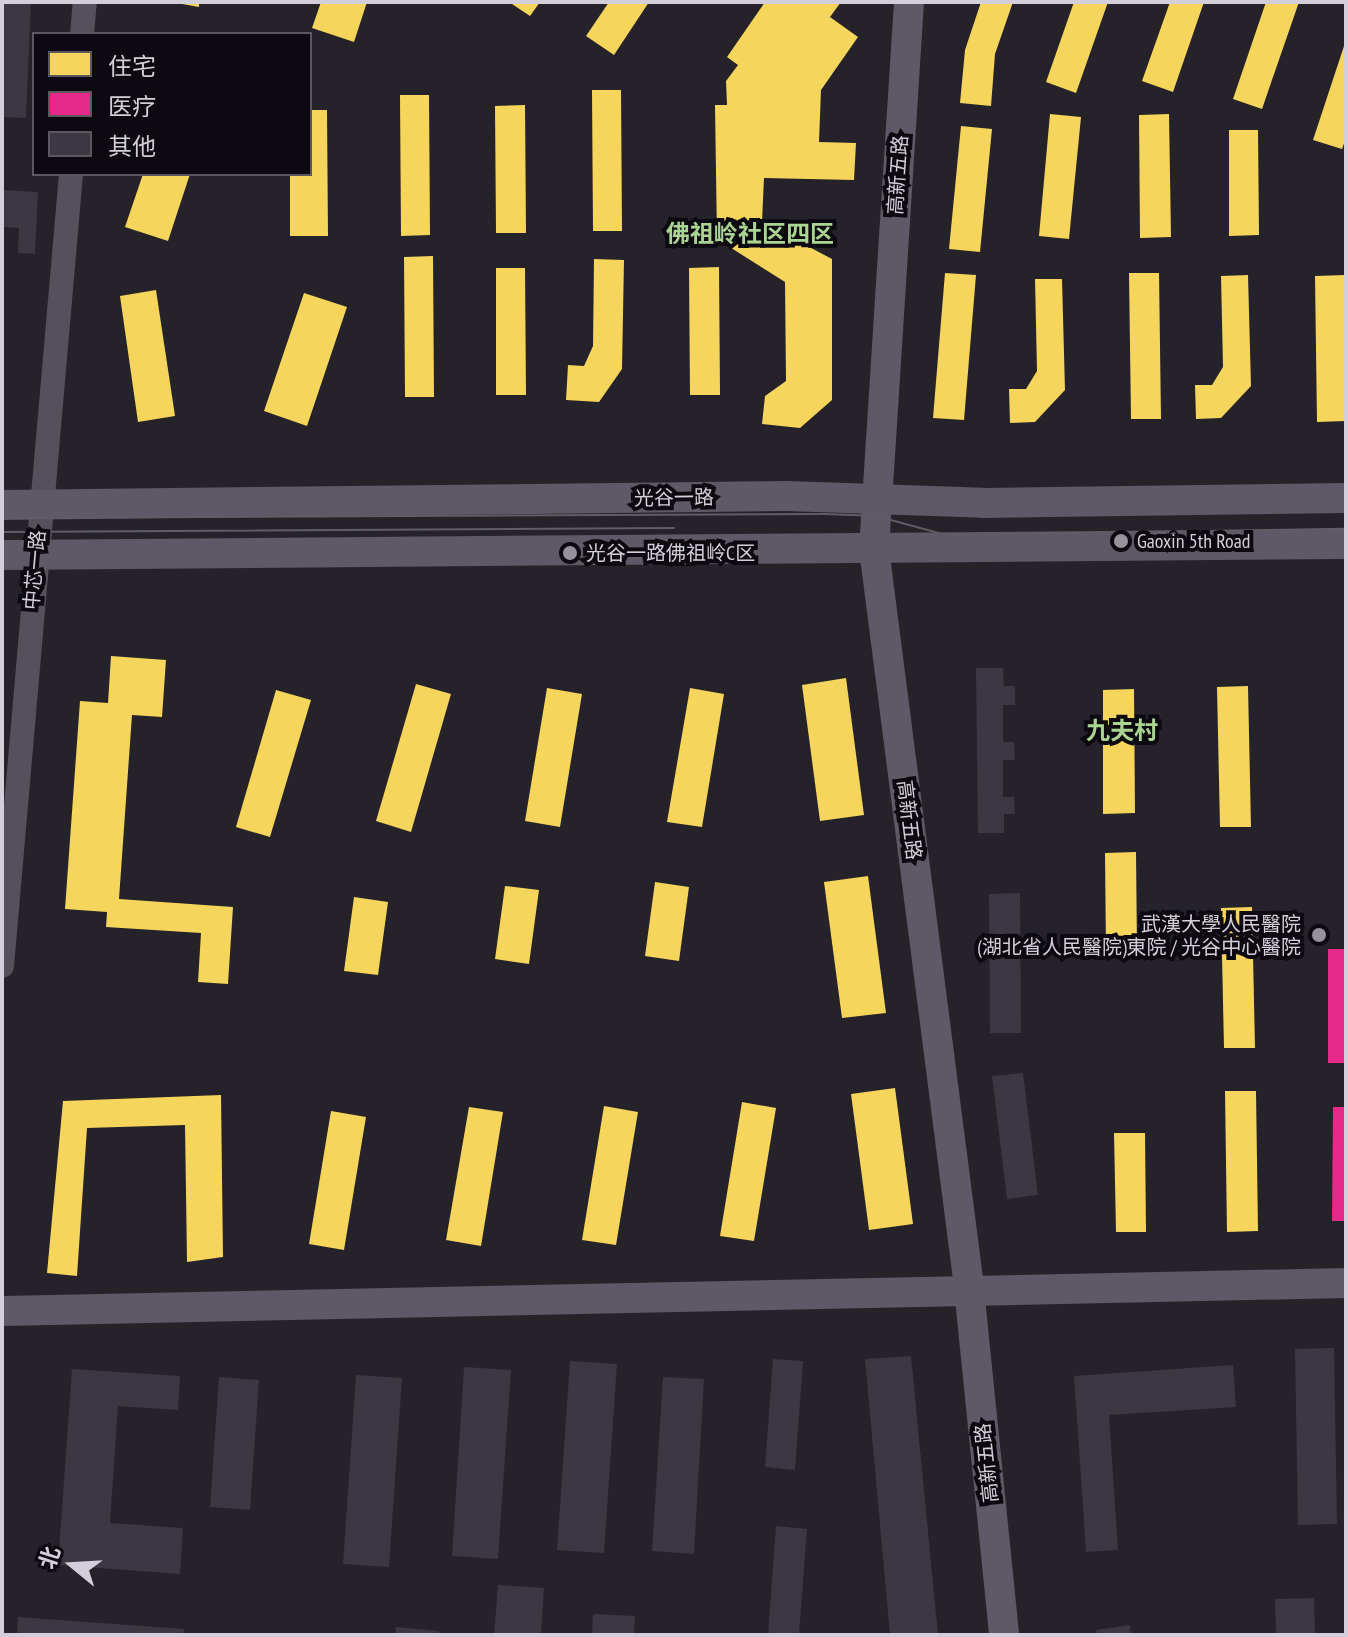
<!DOCTYPE html>
<meta charset="utf-8">
<style>
body{margin:0}
#map{position:relative;width:1348px;height:1637px;overflow:hidden;background:#25222a;font-family:"PT Sans Narrow","Noto Sans SC",sans-serif}
div>[style]{position:absolute}
[style*='--x']{left:calc(var(--x)*1px);top:calc(var(--y)*1px);width:calc(var(--w)*1px);rotate:calc(var(--a)*1deg)}
.homes>*{inset:0;background:#f6d55c}
.health>*{inset:0;background:#e7298a}
.building>*{inset:0;background:#3c3742}
.minor>*{height:24px;margin:-12px;padding:0 12px;transform-origin:12px;border-radius:12px;background:#55505b}
.major>*{height:30px;margin:-15px;padding:0 15px;transform-origin:15px;border-radius:15px;background:#5e5867}
.tram>*{height:2px;margin:-1px;padding:0 1px;transform-origin:1px;border-radius:1px;background:#605d66}
.dots>*{width:22px;height:22px;translate:-50% -50%;box-sizing:border-box;border:4px solid #0c0911;border-radius:50%}
span{translate:-50% -50%;white-space:nowrap;text-align:center;line-height:1.15;-webkit-text-stroke:8px #0c0911;paint-order:stroke}
.street-label{font-size:20px;color:#d3cfda}
.poi-label{font-size:20px;color:#d3cfda}
.left{translate:0 -50%;text-align:left}
.right{translate:-100% -50%;text-align:right}
.quarter-label{font-size:24px;color:#a9d492;font-weight:700}
.frame{position:absolute;inset:0;border:4px solid #d3cfda;pointer-events:none}
.legend{position:absolute;left:32px;top:32px;width:280px;height:144px;box-sizing:border-box;background:#0c0911;border:2px solid #5c5861;margin:0;padding:10px 14px;list-style:none;font-size:24px;color:#d3cfda}
.legend li{display:flex;align-items:center;gap:16px;height:40px}
.legend b{width:40px;border:2px solid #5c5861}
.north{position:absolute;left:32px;top:1525px;width:80px;height:80px;-webkit-text-stroke:6px #0c0911;paint-order:stroke;rotate:288deg;font-size:22px;font-weight:700;line-height:32px;text-align:center;color:#d3cfda}
.north::after{content:'';display:block;margin:auto;width:28px;height:36px;background:#d3cfda;clip-path:polygon(50% 0,100% 100%,50% 72%,0 100%)}
</style>
<div id="map">
<div class="homes">
<div style="clip-path:polygon(171px 2px,199px 2px,199px 7px)"></div>
<div style="clip-path:polygon(321px 2px,367px 2px,354px 42px,312px 28px)"></div>
<div style="clip-path:polygon(509px 2px,540px 2px,530px 16px)"></div>
<div style="clip-path:polygon(609px 2px,649px 2px,614px 55px,586px 36px)"></div>
<div style="clip-path:polygon(765px 2px,841px 2px,830px 17px,858px 37px,821px 90px,819px 142px,856px 143px,854px 180px,764px 178px,762px 222px,832px 259px,832px 400px,800px 428px,762px 424px,765px 396px,786px 381px,785px 282px,717px 239px,715px 105px,727px 105px,726px 81px,738px 65px,727px 57px)"></div>
<div style="clip-path:polygon(981px 2px,1013px 2px,995px 54px,991px 106px,960px 103px,965px 50px)"></div>
<div style="clip-path:polygon(1074px 2px,1108px 2px,1076px 93px,1046px 82px)"></div>
<div style="clip-path:polygon(1170px 2px,1204px 2px,1173px 92px,1142px 81px)"></div>
<div style="clip-path:polygon(1266px 2px,1299px 2px,1262px 109px,1233px 99px)"></div>
<div style="clip-path:polygon(1345px 43px,1346px 138px,1342px 149px,1313px 140px)"></div>
<div style="clip-path:polygon(592px 90px,621px 90px,622px 231px,593px 231px)"></div>
<div style="clip-path:polygon(400px 95px,429px 95px,430px 235px,401px 236px)"></div>
<div style="clip-path:polygon(525px 105px,526px 233px,496px 233px,495px 106px)"></div>
<div style="clip-path:polygon(310px 110px,327px 110px,328px 236px,290px 236px,290px 174px,310px 174px)"></div>
<div style="clip-path:polygon(1050px 114px,1081px 117px,1069px 239px,1039px 236px)"></div>
<div style="clip-path:polygon(1169px 114px,1171px 237px,1140px 238px,1139px 115px)"></div>
<div style="clip-path:polygon(961px 126px,992px 129px,980px 252px,949px 249px)"></div>
<div style="clip-path:polygon(1229px 130px,1258px 130px,1259px 235px,1229px 236px)"></div>
<div style="clip-path:polygon(143px 174px,190px 174px,168px 241px,125px 227px)"></div>
<div style="clip-path:polygon(433px 256px,434px 397px,405px 397px,404px 257px)"></div>
<div style="clip-path:polygon(594px 259px,624px 260px,622px 369px,599px 402px,566px 400px,568px 365px,584px 366px,593px 346px)"></div>
<div style="clip-path:polygon(719px 267px,720px 395px,690px 395px,689px 268px)"></div>
<div style="clip-path:polygon(496px 268px,525px 268px,526px 395px,496px 395px)"></div>
<div style="clip-path:polygon(945px 273px,976px 275px,964px 420px,933px 418px)"></div>
<div style="clip-path:polygon(1129px 273px,1159px 273px,1161px 419px,1131px 419px)"></div>
<div style="clip-path:polygon(1248px 275px,1251px 386px,1221px 418px,1196px 419px,1195px 385px,1212px 385px,1223px 367px,1221px 276px)"></div>
<div style="clip-path:polygon(1345px 275px,1346px 421px,1317px 422px,1315px 276px)"></div>
<div style="clip-path:polygon(1035px 279px,1062px 279px,1065px 390px,1035px 422px,1010px 423px,1009px 389px,1026px 389px,1037px 371px)"></div>
<div style="clip-path:polygon(156px 290px,175px 416px,138px 422px,120px 296px)"></div>
<div style="clip-path:polygon(304px 293px,347px 307px,307px 426px,264px 411px)"></div>
<div style="clip-path:polygon(111px 656px,166px 660px,162px 717px,132px 715px,119px 899px,233px 907px,228px 984px,198px 982px,201px 933px,106px 927px,107px 912px,65px 909px,80px 701px,108px 703px)"></div>
<div style="clip-path:polygon(846px 678px,864px 815px,820px 821px,802px 685px)"></div>
<div style="clip-path:polygon(416px 684px,451px 694px,411px 832px,376px 821px)"></div>
<div style="clip-path:polygon(1248px 686px,1251px 827px,1220px 827px,1217px 687px)"></div>
<div style="clip-path:polygon(547px 688px,582px 694px,560px 827px,525px 821px)"></div>
<div style="clip-path:polygon(690px 688px,724px 694px,702px 827px,667px 822px)"></div>
<div style="clip-path:polygon(1134px 689px,1135px 813px,1103px 814px,1103px 690px)"></div>
<div style="clip-path:polygon(276px 690px,311px 700px,270px 837px,236px 827px)"></div>
<div style="clip-path:polygon(1136px 852px,1137px 951px,1106px 952px,1105px 853px)"></div>
<div style="clip-path:polygon(868px 876px,886px 1013px,842px 1018px,824px 882px)"></div>
<div style="clip-path:polygon(655px 882px,689px 887px,679px 961px,645px 956px)"></div>
<div style="clip-path:polygon(505px 886px,539px 890px,529px 964px,495px 959px)"></div>
<div style="clip-path:polygon(354px 897px,388px 902px,378px 975px,344px 971px)"></div>
<div style="clip-path:polygon(1252px 907px,1255px 1048px,1224px 1048px,1221px 908px)"></div>
<div style="clip-path:polygon(895px 1088px,913px 1224px,869px 1230px,851px 1094px)"></div>
<div style="clip-path:polygon(1225px 1091px,1256px 1091px,1258px 1231px,1227px 1232px)"></div>
<div style="clip-path:polygon(221px 1095px,223px 1257px,187px 1262px,185px 1125px,87px 1128px,77px 1276px,47px 1273px,63px 1101px)"></div>
<div style="clip-path:polygon(742px 1102px,776px 1108px,754px 1241px,720px 1236px)"></div>
<div style="clip-path:polygon(604px 1106px,638px 1112px,616px 1245px,582px 1240px)"></div>
<div style="clip-path:polygon(469px 1107px,503px 1112px,481px 1246px,446px 1240px)"></div>
<div style="clip-path:polygon(331px 1111px,366px 1117px,344px 1250px,309px 1244px)"></div>
<div style="clip-path:polygon(1114px 1133px,1145px 1133px,1146px 1232px,1116px 1232px)"></div>
</div>
<div class="health">
<div style="clip-path:polygon(1328px 949px,1346px 949px,1346px 1063px,1328px 1063px)"></div>
<div style="clip-path:polygon(1333px 1107px,1346px 1107px,1346px 1221px,1332px 1221px)"></div>
</div>
<div class="building">
<div style="clip-path:polygon(2px 2px,31px 2px,26px 118px,2px 117px)"></div>
<div style="clip-path:polygon(2px 190px,38px 192px,35px 254px,18px 253px,19px 228px,2px 227px)"></div>
<div style="clip-path:polygon(976px 668px,1003px 668px,1004px 686px,1015px 686px,1015px 705px,1003px 705px,1003px 742px,1014px 742px,1015px 760px,1003px 760px,1003px 797px,1014px 797px,1015px 814px,1004px 814px,1004px 833px,978px 833px)"></div>
<div style="clip-path:polygon(1020px 893px,1021px 1033px,990px 1033px,989px 894px)"></div>
<div style="clip-path:polygon(1023px 1073px,1038px 1195px,1007px 1199px,992px 1076px)"></div>
<div style="clip-path:polygon(1334px 1348px,1337px 1524px,1298px 1525px,1295px 1349px)"></div>
<div style="clip-path:polygon(911px 1356px,938px 1635px,890px 1635px,865px 1359px)"></div>
<div style="clip-path:polygon(773px 1359px,803px 1361px,795px 1470px,765px 1467px)"></div>
<div style="clip-path:polygon(570px 1361px,617px 1364px,604px 1553px,557px 1550px)"></div>
<div style="clip-path:polygon(1233px 1365px,1236px 1407px,1109px 1415px,1118px 1550px,1086px 1552px,1074px 1376px)"></div>
<div style="clip-path:polygon(464px 1367px,511px 1370px,498px 1559px,452px 1556px)"></div>
<div style="clip-path:polygon(72px 1369px,180px 1376px,178px 1410px,118px 1406px,110px 1523px,183px 1528px,180px 1574px,58px 1565px)"></div>
<div style="clip-path:polygon(356px 1375px,402px 1378px,389px 1567px,343px 1564px)"></div>
<div style="clip-path:polygon(219px 1377px,259px 1380px,250px 1510px,210px 1507px)"></div>
<div style="clip-path:polygon(663px 1377px,704px 1379px,694px 1554px,652px 1551px)"></div>
<div style="clip-path:polygon(776px 1526px,807px 1529px,799px 1635px,768px 1635px)"></div>
<div style="clip-path:polygon(498px 1585px,544px 1588px,541px 1635px,494px 1635px)"></div>
<div style="clip-path:polygon(1314px 1598px,1315px 1635px,1276px 1635px,1275px 1599px)"></div>
<div style="clip-path:polygon(593px 1614px,635px 1616px,634px 1635px,592px 1635px)"></div>
<div style="clip-path:polygon(18px 1617px,184px 1629px,183px 1635px,17px 1635px)"></div>
<div style="clip-path:polygon(1130px 1625px,1131px 1635px,1097px 1635px,1096px 1630px)"></div>
<div style="clip-path:polygon(396px 1627px,439px 1631px,439px 1635px,395px 1635px)"></div>
</div>
<div class="minor">
<div style="--x:82;--y:34;--w:32;--a:-85"></div>
<div style="--x:2;--y:966;--w:795;--a:-85.02"></div>
</div>
<div class="major">
<div style="--x:909;--y:2;--w:548;--a:93.66"></div>
<div style="--x:874;--y:549;--w:736;--a:82.66"></div>
<div style="--x:968;--y:1279;--w:358;--a:84.2"></div>
<div style="--x:2;--y:505;--w:785;--a:-0.66"></div>
<div style="--x:787;--y:496;--w:196;--a:2"></div>
<div style="--x:983;--y:503;--w:363;--a:-0.8"></div>
<div style="--x:2;--y:555;--w:1344;--a:-0.47"></div>
<div style="--x:2;--y:1311;--w:1344;--a:-1.19"></div>
</div>
<div class="tram">
<div style="--x:2;--y:518;--w:823;--a:-0.28"></div>
<div style="--x:825;--y:514;--w:51;--a:2.2"></div>
<div style="--x:876;--y:516;--w:73;--a:15.2"></div>
<div style="--x:946;--y:535;--w:400;--a:-0.9"></div>
<div style="--x:2;--y:532;--w:672;--a:-0.34"></div>
</div>
<div class="dots">
<div style="left:1121px;top:541px;background:#96929c"></div>
<div style="left:570px;top:553px;background:#96929c"></div>
<div style="left:1319px;top:935px;background:#96929c"></div>
</div>
<div class="street-label">
<span style="left:898px;top:175px;rotate:-86deg">高新五路</span>
<span style="left:674px;top:498px;rotate:-1deg">光谷一路</span>
<span style="left:35px;top:570px;rotate:-85deg">中芯一路</span>
<span style="left:909px;top:820px;rotate:83deg">高新五路</span>
<span style="left:987px;top:1463px;rotate:-96deg">高新五路</span>
</div>
<div class="poi-label">
<span class="left" style="left:1137px;top:541px">Gaoxin 5th Road</span>
<span class="left" style="left:586px;top:553px">光谷一路佛祖岭C区</span>
<span class="right" style="left:1301px;top:936px">武漢大學人民醫院<br>(湖北省人民醫院)東院 / 光谷中心醫院</span>
</div>
<div class="quarter-label">
<span style="left:750px;top:234px">佛祖岭社区四区</span>
<span style="left:1122px;top:731px">九夫村</span>
</div>
<div class="frame"></div>
<ul class="legend">
<li><b style="height:22px;background:#f6d55c"></b>住宅</li>
<li><b style="height:22px;background:#e7298a"></b>医疗</li>
<li><b style="height:22px;background:#3c3742"></b>其他</li>
</ul>
<div class="north">北</div>
</div>
